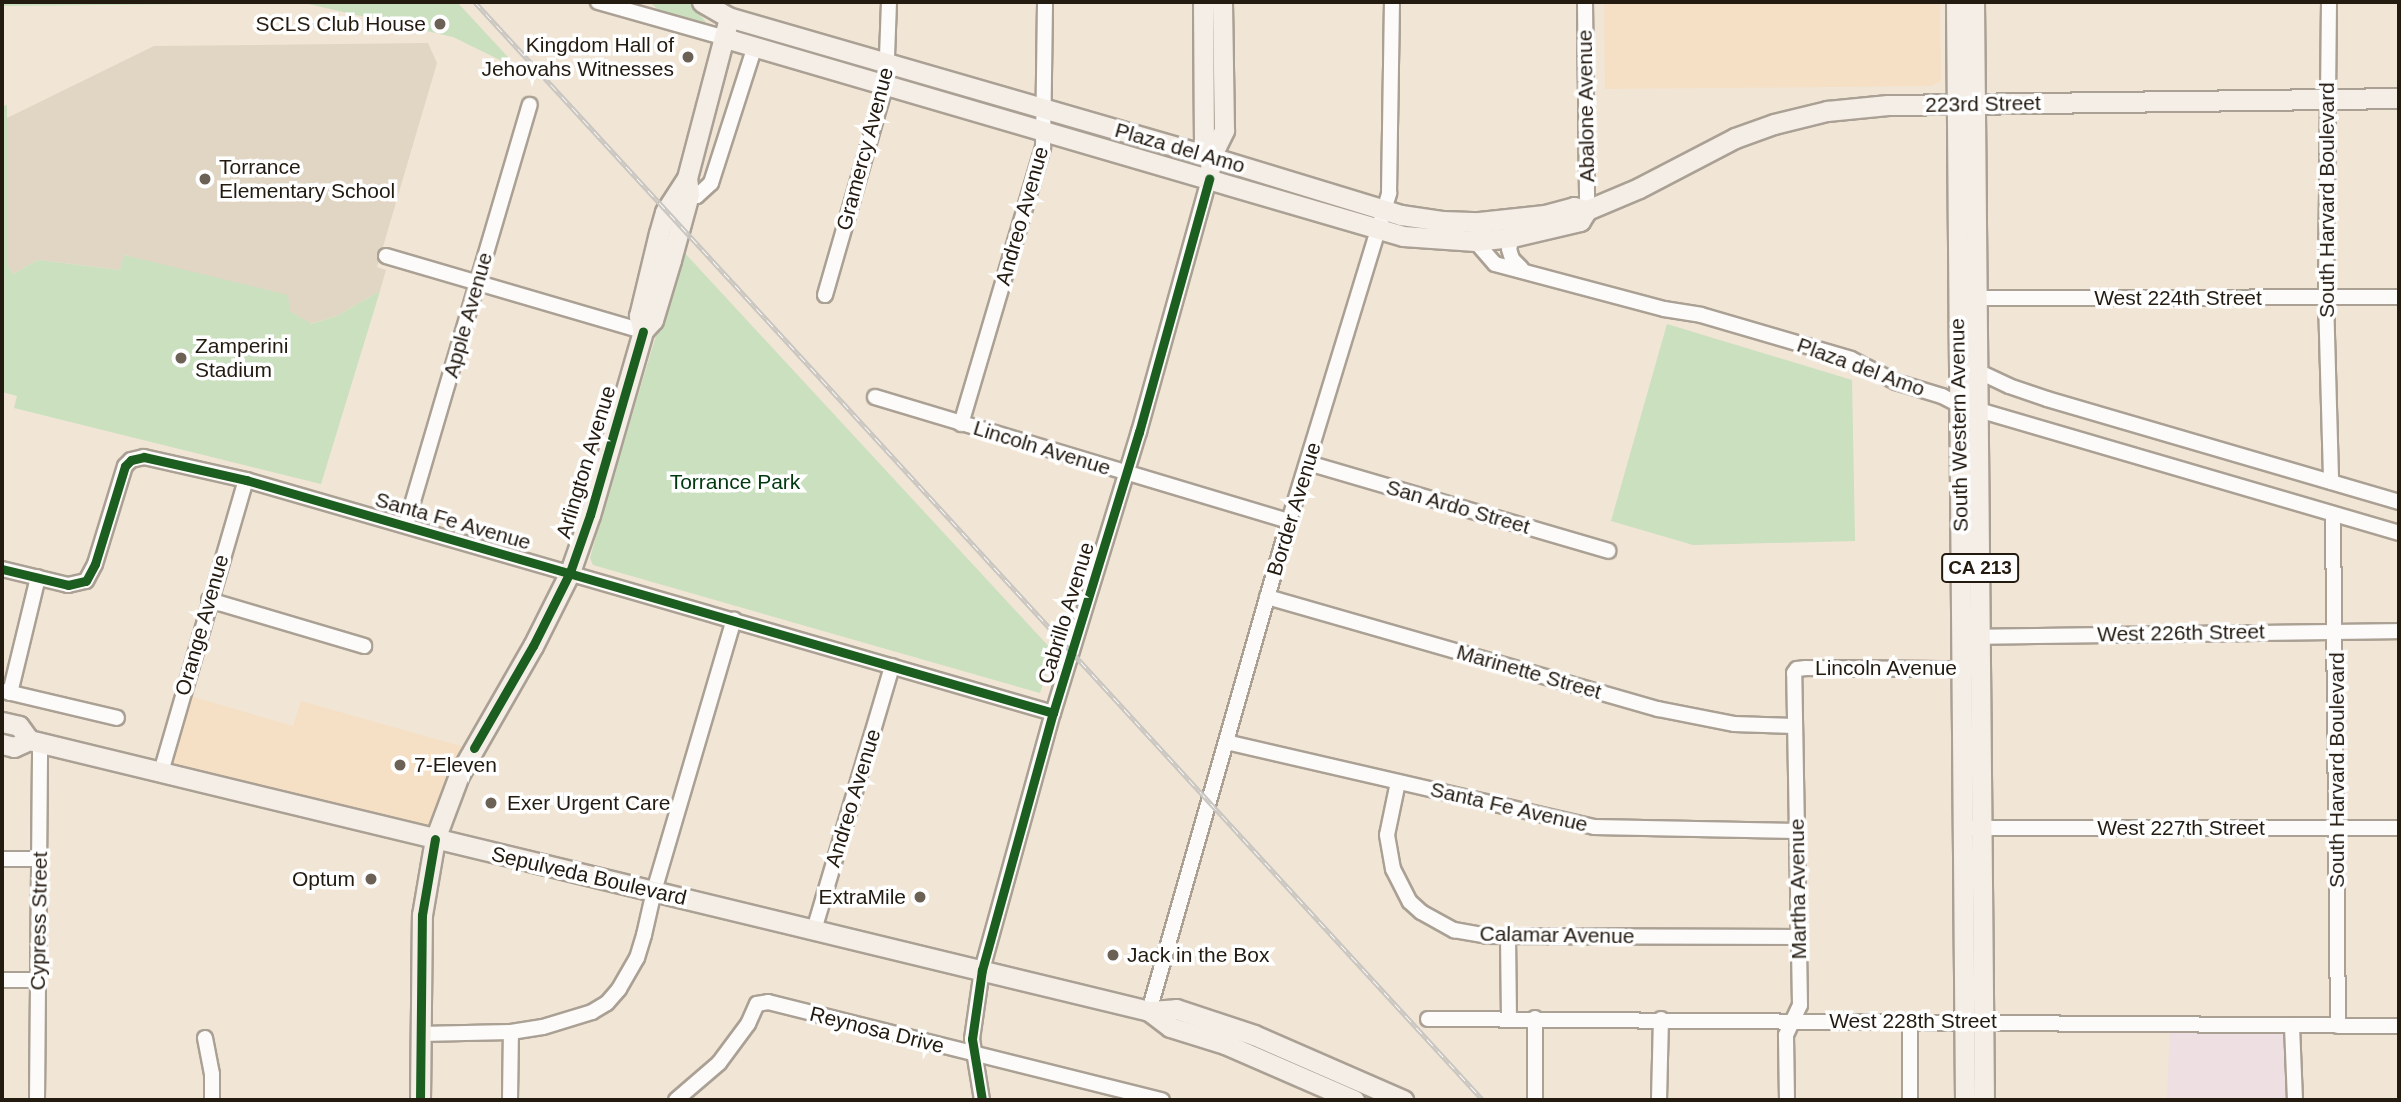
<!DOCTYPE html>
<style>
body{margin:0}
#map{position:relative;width:2401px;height:1102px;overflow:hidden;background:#f1e5d5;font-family:Arial,sans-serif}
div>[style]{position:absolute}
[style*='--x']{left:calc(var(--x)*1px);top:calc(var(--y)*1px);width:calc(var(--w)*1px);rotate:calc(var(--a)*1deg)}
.built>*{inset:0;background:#f5e0c5}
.industrial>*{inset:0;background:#eddfe2}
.education>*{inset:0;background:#e1d6c4}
.green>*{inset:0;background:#cae0bf}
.roads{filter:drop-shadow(2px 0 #aaa094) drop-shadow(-2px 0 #aaa094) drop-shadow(0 2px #aaa094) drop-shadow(0 -2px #aaa094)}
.minor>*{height:14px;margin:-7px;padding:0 7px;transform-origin:7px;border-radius:7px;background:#fdfbf9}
.major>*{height:19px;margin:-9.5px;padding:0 9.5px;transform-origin:9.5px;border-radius:9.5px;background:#f4eee7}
.rail>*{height:5px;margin-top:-2.5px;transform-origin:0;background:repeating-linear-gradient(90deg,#fff 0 8px,#c9c6c1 0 16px);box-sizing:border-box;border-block:2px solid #c9c6c1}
.cycleway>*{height:9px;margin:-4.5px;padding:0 4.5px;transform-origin:4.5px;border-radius:4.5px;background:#1b5e20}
.dots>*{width:19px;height:19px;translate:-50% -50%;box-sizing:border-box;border:4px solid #fff;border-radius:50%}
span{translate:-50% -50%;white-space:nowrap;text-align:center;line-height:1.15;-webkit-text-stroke:7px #fff;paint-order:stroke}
.shield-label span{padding:2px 5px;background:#fff;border:2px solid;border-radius:5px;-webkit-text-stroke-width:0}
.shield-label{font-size:19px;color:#231a10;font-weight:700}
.poi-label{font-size:21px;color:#231a10}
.right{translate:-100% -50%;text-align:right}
.left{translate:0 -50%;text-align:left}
.street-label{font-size:21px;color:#231a10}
.park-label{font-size:21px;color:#01390f}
.frame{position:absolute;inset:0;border:4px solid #231a10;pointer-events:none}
</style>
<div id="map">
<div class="built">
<div style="clip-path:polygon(1604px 2px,1940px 2px,1941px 81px,1932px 86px,1605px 89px)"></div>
<div style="clip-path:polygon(183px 694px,293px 726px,301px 701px,471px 749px,434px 836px,162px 768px)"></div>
</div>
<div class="industrial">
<div style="clip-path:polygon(2170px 1026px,2291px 1027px,2294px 1100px,2167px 1100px)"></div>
</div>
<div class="education">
<div style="clip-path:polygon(428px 43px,437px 63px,377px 267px,386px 270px,380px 291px,337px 316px,310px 324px,290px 311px,125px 255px,120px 270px,38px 260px,13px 274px,7px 264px,7px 118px,154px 46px)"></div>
</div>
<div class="green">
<div style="clip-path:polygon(2px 2px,457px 2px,508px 57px,504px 62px,453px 37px,304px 3px,2px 6px)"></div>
<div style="clip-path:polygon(650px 2px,690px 2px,706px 22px,702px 25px,660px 12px)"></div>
<div style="clip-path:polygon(899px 75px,1033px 115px,1034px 117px,898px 81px)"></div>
<div style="clip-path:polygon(7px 105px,7px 264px,13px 274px,38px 260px,120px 270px,124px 255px,288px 295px,290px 311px,311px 324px,337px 316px,380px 291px,321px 484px,14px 408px,17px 396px,2px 392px,2px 106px)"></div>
<div style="clip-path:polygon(1059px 123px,1189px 161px,1190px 165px,1059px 128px)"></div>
<div style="clip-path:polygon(682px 250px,1053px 651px,1040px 693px,593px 565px,590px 558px,605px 504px)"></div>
<div style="clip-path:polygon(1667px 324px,1852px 380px,1855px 541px,1693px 545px,1611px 521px)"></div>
</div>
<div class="roads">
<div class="minor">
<div style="--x:598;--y:2;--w:132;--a:15.8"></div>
<div style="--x:1585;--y:2;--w:208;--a:89.4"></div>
<div style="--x:2329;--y:2;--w:297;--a:90.6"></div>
<div style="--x:2326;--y:299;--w:183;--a:88.4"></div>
<div style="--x:689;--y:194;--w:8;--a:14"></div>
<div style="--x:697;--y:196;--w:19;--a:-43"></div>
<div style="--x:711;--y:183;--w:144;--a:-72.2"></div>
<div style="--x:1512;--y:237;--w:12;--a:104"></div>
<div style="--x:1509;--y:249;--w:10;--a:73"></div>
<div style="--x:1512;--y:259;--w:13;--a:45"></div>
<div style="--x:1475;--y:241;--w:30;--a:49"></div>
<div style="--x:1495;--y:264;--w:175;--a:14.9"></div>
<div style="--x:1664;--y:309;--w:37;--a:9"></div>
<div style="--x:1701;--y:315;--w:156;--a:16.3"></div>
<div style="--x:1851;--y:359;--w:51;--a:27.1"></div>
<div style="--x:1896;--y:382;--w:48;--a:16.9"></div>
<div style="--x:1942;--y:396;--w:18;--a:27"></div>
<div style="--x:1958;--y:404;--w:459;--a:16.3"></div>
<div style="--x:386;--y:256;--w:268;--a:16.3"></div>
<div style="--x:825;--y:295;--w:220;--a:-73.9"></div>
<div style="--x:886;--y:84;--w:82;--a:-87.9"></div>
<div style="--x:1970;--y:298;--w:429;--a:-0.1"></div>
<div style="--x:1971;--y:368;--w:42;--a:25.3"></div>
<div style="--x:2009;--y:386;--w:40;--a:18.9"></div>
<div style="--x:2047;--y:399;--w:367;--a:16.3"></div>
<div style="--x:875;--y:397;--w:432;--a:16.7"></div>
<div style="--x:961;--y:424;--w:289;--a:-73.5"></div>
<div style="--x:1043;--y:147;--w:145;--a:-89.2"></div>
<div style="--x:1308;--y:463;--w:313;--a:16.3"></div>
<div style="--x:2333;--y:515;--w:511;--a:89.44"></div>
<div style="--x:406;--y:525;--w:438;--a:-73.6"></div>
<div style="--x:2;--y:569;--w:68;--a:13.6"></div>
<div style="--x:68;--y:585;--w:18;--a:-13"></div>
<div style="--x:86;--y:581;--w:19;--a:-62"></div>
<div style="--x:95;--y:564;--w:102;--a:-73"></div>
<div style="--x:125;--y:466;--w:8;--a:-45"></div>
<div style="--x:131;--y:460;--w:13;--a:-13"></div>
<div style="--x:144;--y:457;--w:105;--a:12.7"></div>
<div style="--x:246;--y:480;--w:840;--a:16.1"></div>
<div style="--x:1267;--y:597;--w:407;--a:16"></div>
<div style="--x:1658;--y:709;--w:77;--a:11.2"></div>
<div style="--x:1734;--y:724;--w:60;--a:1.9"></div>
<div style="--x:209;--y:600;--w:162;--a:16.5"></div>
<div style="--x:1970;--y:637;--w:429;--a:-0.8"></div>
<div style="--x:3;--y:691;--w:117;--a:13.3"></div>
<div style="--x:10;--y:693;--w:119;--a:-76.4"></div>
<div style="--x:1226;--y:742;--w:378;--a:13"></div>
<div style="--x:1594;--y:827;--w:203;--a:1.1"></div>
<div style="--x:161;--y:772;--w:304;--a:-73.8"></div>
<div style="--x:1398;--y:782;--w:54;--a:101.7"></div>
<div style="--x:1387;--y:835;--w:35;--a:80"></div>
<div style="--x:1393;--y:869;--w:37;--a:63"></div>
<div style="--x:1410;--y:902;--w:15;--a:42"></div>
<div style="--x:1421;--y:912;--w:38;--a:29"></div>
<div style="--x:1454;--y:930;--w:34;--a:10"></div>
<div style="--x:1487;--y:936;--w:311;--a:0.2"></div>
<div style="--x:1974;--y:828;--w:425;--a:0"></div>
<div style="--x:2;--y:859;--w:38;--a:0"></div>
<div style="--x:814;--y:930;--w:275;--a:-73.5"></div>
<div style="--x:1508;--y:937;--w:81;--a:89.3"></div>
<div style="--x:2;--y:980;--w:36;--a:0"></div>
<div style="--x:1149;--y:1011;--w:510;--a:-74.05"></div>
<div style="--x:1289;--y:521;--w:343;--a:-73"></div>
<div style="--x:1389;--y:193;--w:191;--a:-89.1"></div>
<div style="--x:1535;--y:1018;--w:82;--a:90"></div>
<div style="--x:1428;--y:1019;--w:971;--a:0.41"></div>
<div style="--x:1910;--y:1021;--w:79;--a:90"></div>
<div style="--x:2292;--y:1026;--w:74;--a:87.7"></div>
<div style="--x:420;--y:1034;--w:91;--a:-1.3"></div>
<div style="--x:511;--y:1032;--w:32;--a:-9"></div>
<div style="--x:543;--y:1027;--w:51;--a:-17"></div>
<div style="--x:592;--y:1012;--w:17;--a:-31"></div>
<div style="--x:607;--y:1003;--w:18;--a:-49"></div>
<div style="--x:619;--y:989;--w:36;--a:-60"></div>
<div style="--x:637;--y:958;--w:24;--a:-73"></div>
<div style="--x:644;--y:935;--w:45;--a:-77.2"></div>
<div style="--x:654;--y:891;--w:283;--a:-73.6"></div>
<div style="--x:205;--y:1038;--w:37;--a:79"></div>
<div style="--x:212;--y:1074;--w:26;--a:90"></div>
<div style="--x:37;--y:1100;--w:358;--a:-89.5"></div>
<div style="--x:510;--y:1100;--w:68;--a:-89.2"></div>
<div style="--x:676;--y:1100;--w:57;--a:-40.7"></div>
<div style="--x:719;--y:1063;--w:49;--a:-53.4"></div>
<div style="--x:748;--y:1024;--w:22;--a:-66"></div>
<div style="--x:757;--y:1004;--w:11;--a:-10"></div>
<div style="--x:768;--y:1002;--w:406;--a:14"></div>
<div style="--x:982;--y:1100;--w:62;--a:-99.3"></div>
<div style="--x:972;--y:1039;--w:70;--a:-81.8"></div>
<div style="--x:982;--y:970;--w:267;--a:-74.6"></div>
<div style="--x:1053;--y:713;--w:294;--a:-73"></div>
<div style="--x:1139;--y:432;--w:263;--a:-74.5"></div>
<div style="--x:1659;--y:1100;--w:81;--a:-88.6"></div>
<div style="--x:1787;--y:1100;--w:65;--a:-90.9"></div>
<div style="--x:1786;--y:1035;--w:33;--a:-65"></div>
<div style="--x:1800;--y:1005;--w:332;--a:-91"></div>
<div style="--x:1794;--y:673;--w:5;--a:-53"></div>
<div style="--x:1797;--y:669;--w:9;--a:-6"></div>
<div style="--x:1806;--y:668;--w:162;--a:0.4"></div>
</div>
<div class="major">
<div style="--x:702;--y:2;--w:30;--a:30"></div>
<div style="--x:728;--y:17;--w:503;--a:16.16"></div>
<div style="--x:1211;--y:157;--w:199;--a:17"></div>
<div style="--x:1401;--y:215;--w:41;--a:8.3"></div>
<div style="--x:1442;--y:221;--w:37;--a:2"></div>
<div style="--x:1479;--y:222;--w:66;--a:-6.1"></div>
<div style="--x:1545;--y:215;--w:30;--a:-15"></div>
<div style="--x:1574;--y:207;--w:13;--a:13"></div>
<div style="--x:1203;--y:2;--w:139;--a:89.6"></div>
<div style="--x:1204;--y:141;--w:17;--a:66"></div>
<div style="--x:1956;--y:2;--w:1098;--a:89.53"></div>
<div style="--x:1974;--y:2;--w:1098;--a:89.48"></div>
<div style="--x:725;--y:38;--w:706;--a:16.28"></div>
<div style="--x:1403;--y:236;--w:72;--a:4"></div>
<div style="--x:1475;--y:241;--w:37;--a:-6"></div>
<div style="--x:1512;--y:237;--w:70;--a:-13.2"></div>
<div style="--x:1580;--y:221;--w:13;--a:-58"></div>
<div style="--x:1210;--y:169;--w:12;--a:-85"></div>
<div style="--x:1211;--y:157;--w:30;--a:-64"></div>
<div style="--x:1224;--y:130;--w:128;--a:-90.9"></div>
<div style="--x:1587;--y:210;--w:56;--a:-22.9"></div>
<div style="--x:1639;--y:188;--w:108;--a:-27.5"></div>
<div style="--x:1735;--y:138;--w:41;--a:-19.7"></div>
<div style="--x:1774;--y:124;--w:55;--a:-13.8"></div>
<div style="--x:1827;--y:111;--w:61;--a:-5.6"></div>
<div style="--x:1888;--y:105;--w:511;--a:-0.78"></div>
<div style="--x:643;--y:331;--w:16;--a:-105"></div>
<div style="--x:639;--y:316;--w:85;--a:-76.5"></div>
<div style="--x:659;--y:233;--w:22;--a:-74"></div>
<div style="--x:665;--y:212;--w:40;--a:-57.1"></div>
<div style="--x:687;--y:178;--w:158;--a:-75.3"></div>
<div style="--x:2;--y:722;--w:17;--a:13"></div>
<div style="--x:19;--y:726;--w:17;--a:54"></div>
<div style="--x:2;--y:744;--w:12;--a:14"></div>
<div style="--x:14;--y:747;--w:17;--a:-25"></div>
<div style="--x:29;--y:740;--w:1152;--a:13.6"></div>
<div style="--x:1149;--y:1011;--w:27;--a:-4"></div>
<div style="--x:1176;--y:1009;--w:82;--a:18.4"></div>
<div style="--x:1254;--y:1035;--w:163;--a:23.6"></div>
<div style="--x:1149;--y:1011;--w:26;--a:37"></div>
<div style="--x:1170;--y:1027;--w:58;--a:17.2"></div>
<div style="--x:1225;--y:1044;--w:141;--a:23.5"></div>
<div style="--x:420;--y:1100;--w:185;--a:-89.4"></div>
<div style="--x:422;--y:915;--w:77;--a:-80.3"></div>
<div style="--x:435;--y:839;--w:68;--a:-69.4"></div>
<div style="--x:459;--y:775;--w:149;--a:-60.2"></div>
<div style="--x:533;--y:646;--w:83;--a:-63.4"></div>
<div style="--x:570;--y:572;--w:60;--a:-70.7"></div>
<div style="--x:590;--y:515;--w:191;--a:-73.9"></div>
<div style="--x:643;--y:331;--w:15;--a:-48"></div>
<div style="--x:653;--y:320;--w:63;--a:-73.3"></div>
<div style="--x:671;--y:260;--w:68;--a:-74.7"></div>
<div style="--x:689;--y:194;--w:16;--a:-97"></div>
</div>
</div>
<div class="rail">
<div style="--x:475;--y:2;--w:1491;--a:47.45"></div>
</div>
<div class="cycleway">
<div style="--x:2;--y:569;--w:68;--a:13.6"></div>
<div style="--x:68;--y:585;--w:18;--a:-13"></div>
<div style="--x:86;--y:581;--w:19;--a:-62"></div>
<div style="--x:95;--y:564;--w:102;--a:-73"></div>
<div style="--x:125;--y:466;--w:8;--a:-45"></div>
<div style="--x:131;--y:460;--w:13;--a:-13"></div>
<div style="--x:144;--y:457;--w:105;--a:12.7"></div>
<div style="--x:246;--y:480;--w:840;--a:16.1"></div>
<div style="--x:474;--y:748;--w:118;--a:-60"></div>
<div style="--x:533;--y:646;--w:83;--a:-63.4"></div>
<div style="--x:570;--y:572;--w:60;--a:-70.7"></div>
<div style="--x:590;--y:515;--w:191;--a:-73.9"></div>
<div style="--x:420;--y:1100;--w:185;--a:-89.4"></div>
<div style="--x:422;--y:915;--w:77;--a:-80.3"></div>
<div style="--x:982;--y:1100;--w:62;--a:-99.3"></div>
<div style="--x:972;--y:1039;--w:70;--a:-81.8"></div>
<div style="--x:982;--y:970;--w:267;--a:-74.6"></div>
<div style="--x:1053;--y:713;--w:294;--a:-73"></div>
<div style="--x:1139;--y:432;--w:263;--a:-74.5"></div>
</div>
<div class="dots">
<div style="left:440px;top:24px;background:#6b6155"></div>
<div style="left:688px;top:57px;background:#6b6155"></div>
<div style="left:205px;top:179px;background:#6b6155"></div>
<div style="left:181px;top:358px;background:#6b6155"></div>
<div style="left:400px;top:765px;background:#6b6155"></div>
<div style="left:491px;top:803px;background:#6b6155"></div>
<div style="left:371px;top:879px;background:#6b6155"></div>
<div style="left:920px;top:897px;background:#6b6155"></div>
<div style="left:1113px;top:955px;background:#6b6155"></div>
</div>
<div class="shield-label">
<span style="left:1980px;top:568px">CA 213</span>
</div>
<div class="poi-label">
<span class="right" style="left:426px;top:24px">SCLS Club House</span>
<span class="right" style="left:674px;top:57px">Kingdom Hall of<br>Jehovahs Witnesses</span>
<span class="left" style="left:219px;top:179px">Torrance<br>Elementary School</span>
<span class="left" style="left:195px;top:358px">Zamperini<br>Stadium</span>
<span class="left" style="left:414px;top:765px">7-Eleven</span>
<span class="left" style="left:507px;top:803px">Exer Urgent Care</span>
<span class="right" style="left:355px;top:879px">Optum</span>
<span class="right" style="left:906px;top:897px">ExtraMile</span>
<span class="left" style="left:1127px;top:955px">Jack in the Box</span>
</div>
<div class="street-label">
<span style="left:1983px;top:104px;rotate:-1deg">223rd Street</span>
<span style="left:1586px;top:106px;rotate:-91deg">Abalone Avenue</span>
<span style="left:1180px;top:148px;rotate:16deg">Plaza del Amo</span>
<span style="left:865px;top:149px;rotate:-75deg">Gramercy Avenue</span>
<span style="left:2327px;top:200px;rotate:-90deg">South Harvard Boulevard</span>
<span style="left:1022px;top:216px;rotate:-74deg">Andreo Avenue</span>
<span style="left:2178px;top:298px">West 224th Street</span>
<span style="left:468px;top:315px;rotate:-74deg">Apple Avenue</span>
<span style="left:1861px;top:367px;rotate:20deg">Plaza del Amo</span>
<span style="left:1959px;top:425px;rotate:-91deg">South Western Avenue</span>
<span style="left:1042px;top:448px;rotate:17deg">Lincoln Avenue</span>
<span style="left:586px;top:462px;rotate:-73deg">Arlington Avenue</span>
<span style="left:1458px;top:507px;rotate:16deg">San Ardo Street</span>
<span style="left:1294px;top:509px;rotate:-73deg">Border Avenue</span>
<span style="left:453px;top:521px;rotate:16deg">Santa Fe Avenue</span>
<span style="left:1066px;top:613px;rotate:-73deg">Cabrillo Avenue</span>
<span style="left:202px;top:625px;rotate:-74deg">Orange Avenue</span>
<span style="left:2181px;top:633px;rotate:-1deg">West 226th Street</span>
<span style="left:1886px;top:668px">Lincoln Avenue</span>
<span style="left:1529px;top:672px;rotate:16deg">Marinette Street</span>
<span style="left:2337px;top:770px;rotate:-90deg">South Harvard Boulevard</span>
<span style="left:853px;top:798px;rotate:-73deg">Andreo Avenue</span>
<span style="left:1509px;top:807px;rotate:13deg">Santa Fe Avenue</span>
<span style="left:2181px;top:828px">West 227th Street</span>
<span style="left:589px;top:876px;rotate:13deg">Sepulveda Boulevard</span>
<span style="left:1798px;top:889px;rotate:-91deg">Martha Avenue</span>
<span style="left:39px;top:921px;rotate:-89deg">Cypress Street</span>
<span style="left:1557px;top:935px;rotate:1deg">Calamar Avenue</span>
<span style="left:1913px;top:1021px">West 228th Street</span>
<span style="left:877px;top:1030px;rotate:14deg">Reynosa Drive</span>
</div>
<div class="park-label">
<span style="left:735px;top:482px">Torrance Park</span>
</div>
<div class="frame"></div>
</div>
